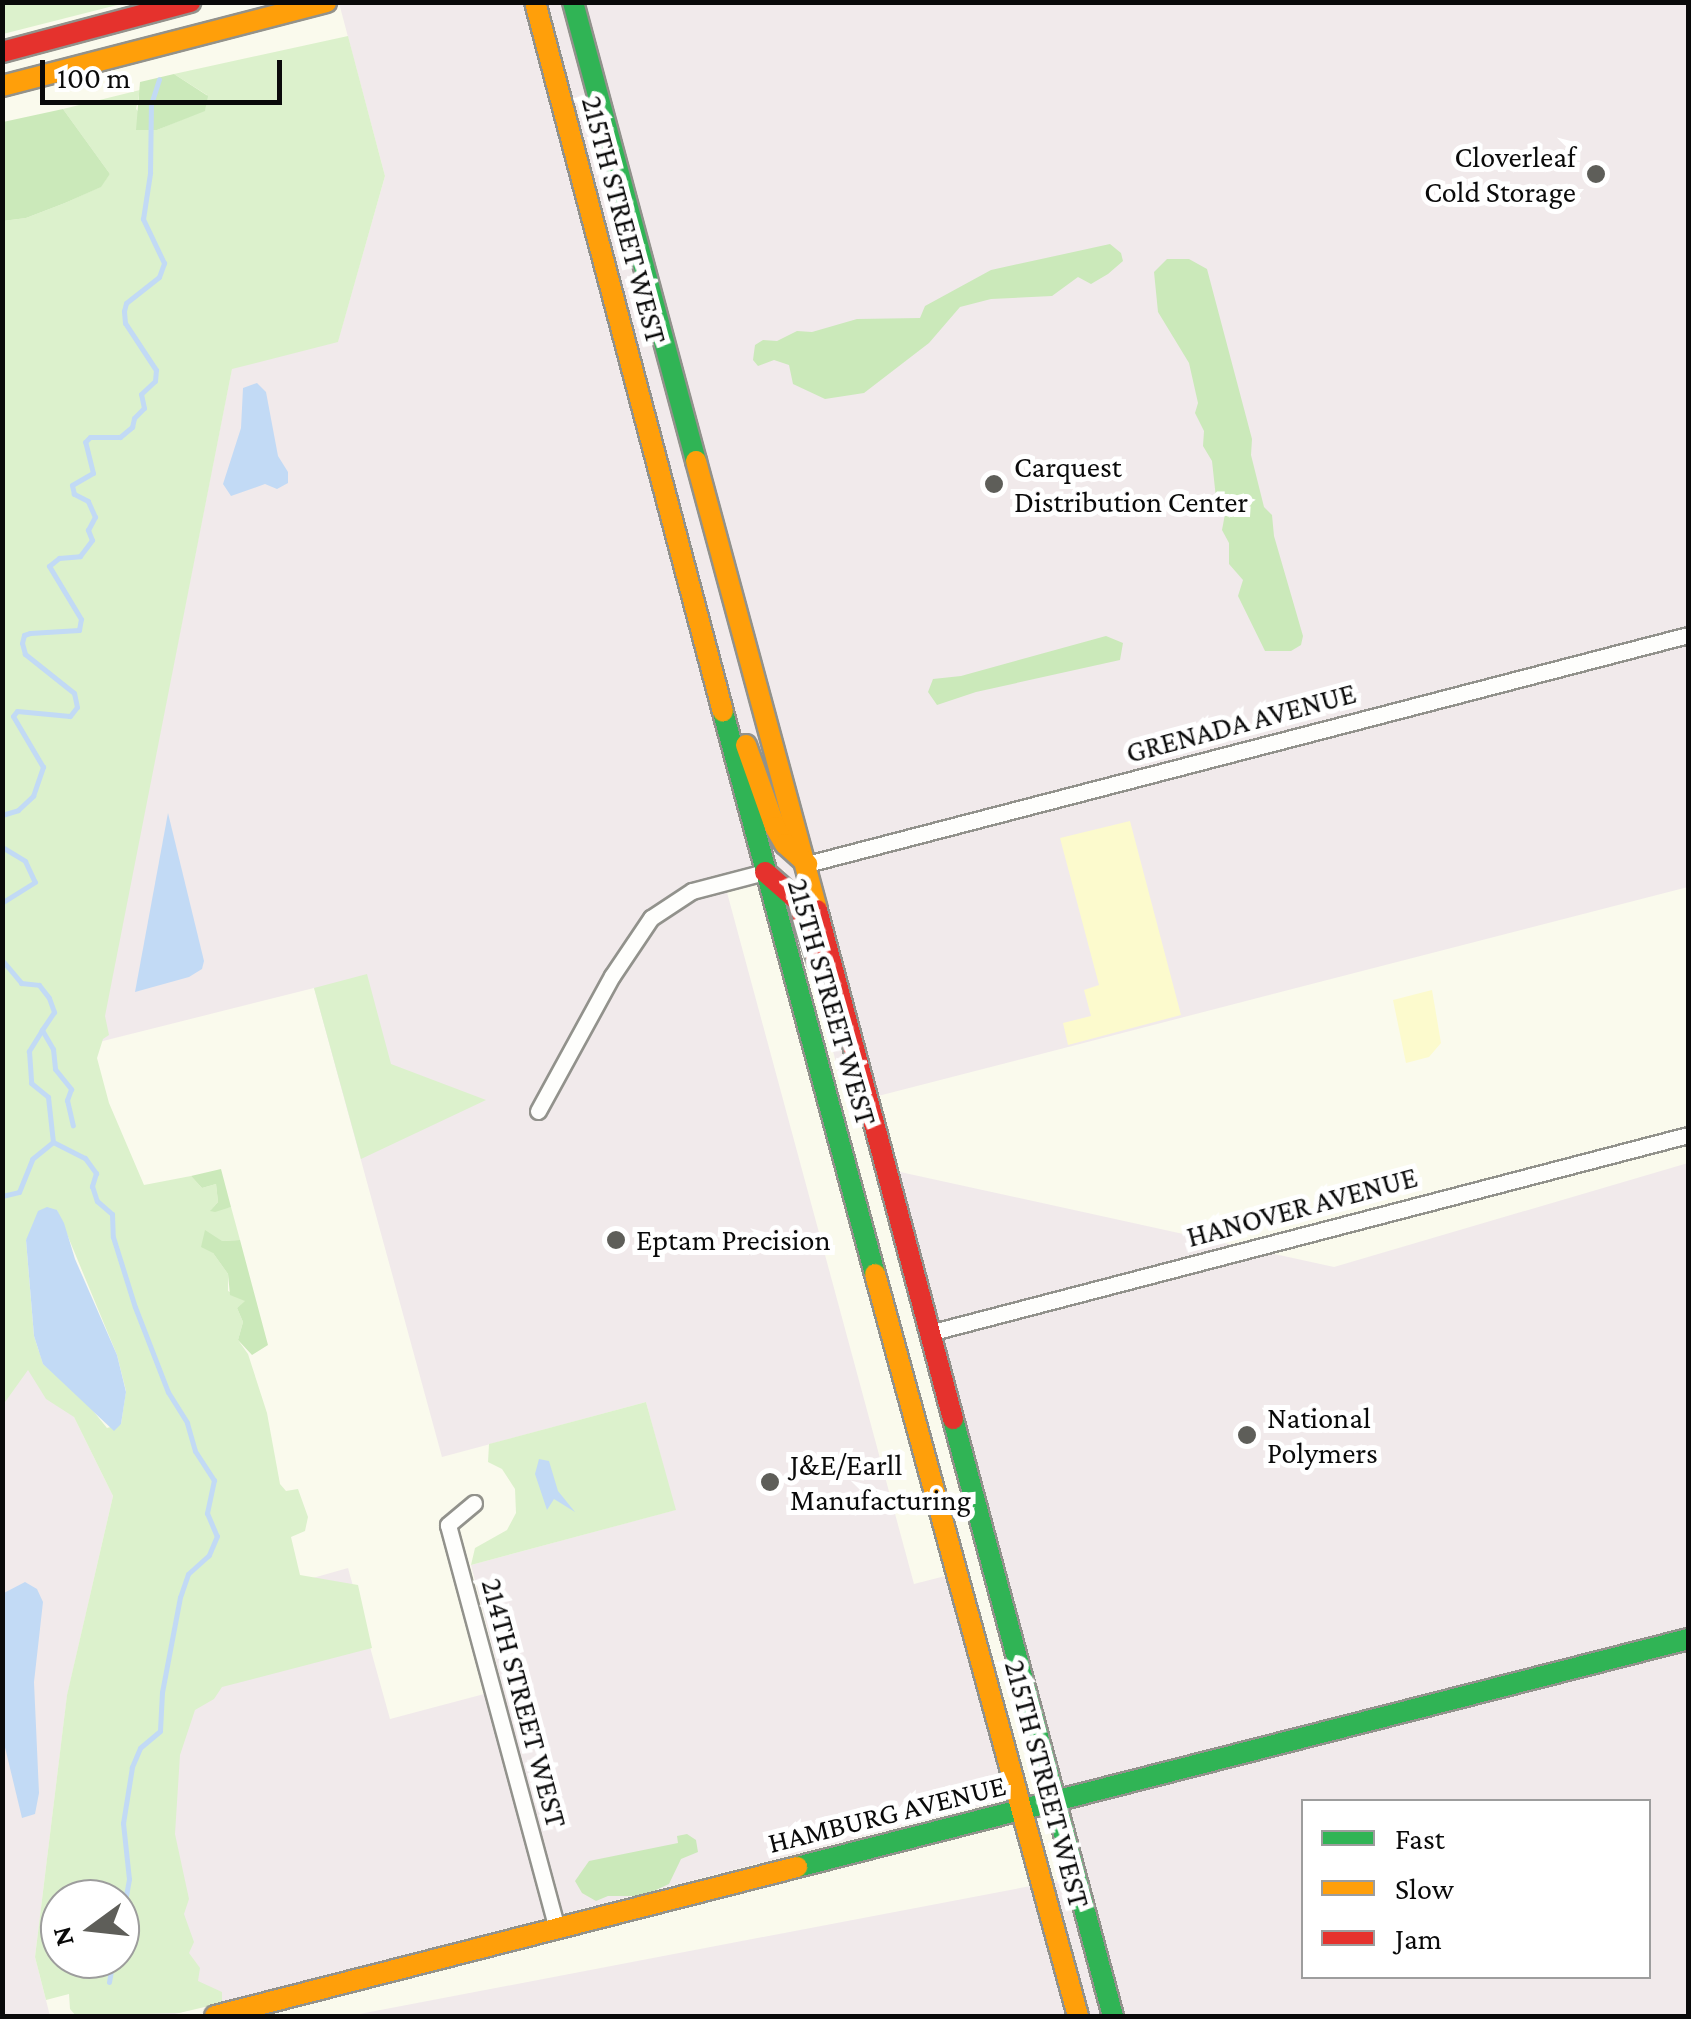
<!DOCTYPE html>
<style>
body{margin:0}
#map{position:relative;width:1691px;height:2019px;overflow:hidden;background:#fafaed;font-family:"Crimson Pro",serif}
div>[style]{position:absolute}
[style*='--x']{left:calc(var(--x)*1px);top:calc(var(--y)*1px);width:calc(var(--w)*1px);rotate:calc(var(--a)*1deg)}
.industrial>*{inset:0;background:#f1eaeb}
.green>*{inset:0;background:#dcf1cc}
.forest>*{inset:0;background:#cbe9ba}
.sand>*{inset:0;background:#fcfacd}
.water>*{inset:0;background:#c2daf5}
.stream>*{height:5px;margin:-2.5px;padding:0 2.5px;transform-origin:2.5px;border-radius:2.5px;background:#c2daf5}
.roads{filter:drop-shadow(2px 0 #92928c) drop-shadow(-2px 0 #92928c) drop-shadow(0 2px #92928c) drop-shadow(0 -2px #92928c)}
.street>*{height:15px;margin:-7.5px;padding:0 7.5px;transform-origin:7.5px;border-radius:7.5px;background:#fefefc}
.fast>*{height:20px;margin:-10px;padding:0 10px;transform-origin:10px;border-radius:10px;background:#30b455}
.slow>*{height:20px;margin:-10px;padding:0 10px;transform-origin:10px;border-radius:10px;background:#ff9f0a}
.jam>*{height:20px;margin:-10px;padding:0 10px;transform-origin:10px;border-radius:10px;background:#e5322d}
.dots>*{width:28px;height:28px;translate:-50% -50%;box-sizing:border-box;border:5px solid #fff;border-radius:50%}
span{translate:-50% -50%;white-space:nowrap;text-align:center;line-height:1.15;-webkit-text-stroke:10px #fff;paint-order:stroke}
.poi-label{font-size:30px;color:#0a0a0a}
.right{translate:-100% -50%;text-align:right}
.left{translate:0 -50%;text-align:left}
.street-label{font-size:30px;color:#0a0a0a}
.frame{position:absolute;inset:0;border:5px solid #0a0a0a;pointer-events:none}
.legend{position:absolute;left:1301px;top:1799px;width:350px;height:180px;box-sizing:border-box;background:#fff;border:2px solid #9d9d9d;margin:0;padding:12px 18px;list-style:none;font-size:30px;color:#0a0a0a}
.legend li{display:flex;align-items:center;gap:20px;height:50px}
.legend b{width:50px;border:2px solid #9d9d9d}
.north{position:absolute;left:40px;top:1879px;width:100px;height:100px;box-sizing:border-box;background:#fff;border:2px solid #9d9d9d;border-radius:50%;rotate:255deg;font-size:28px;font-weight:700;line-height:40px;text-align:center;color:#0a0a0a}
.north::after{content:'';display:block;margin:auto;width:35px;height:45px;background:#5e5e59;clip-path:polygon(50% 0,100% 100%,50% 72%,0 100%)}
.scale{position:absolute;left:40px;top:60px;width:242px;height:45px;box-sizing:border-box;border:5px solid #0a0a0a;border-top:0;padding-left:12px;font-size:30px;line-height:35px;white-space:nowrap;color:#0a0a0a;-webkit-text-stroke:8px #fff;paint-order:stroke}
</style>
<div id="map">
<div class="industrial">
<div style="clip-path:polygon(339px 3px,1688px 3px,1688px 887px,847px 1104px,785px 870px,725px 885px,914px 1584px,953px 1574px,1005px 1800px,167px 2016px,140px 2016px,194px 1612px,348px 1568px,390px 1719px,503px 1689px,471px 1565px,675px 1510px,646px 1402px,442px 1457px,314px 988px,99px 1042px,232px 368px,338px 341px,385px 176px)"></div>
<div style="clip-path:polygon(evenodd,1688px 1163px,1688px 2016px,349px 2016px,1083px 1876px,891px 1170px,1334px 1267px,1688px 1163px,1304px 1802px,1648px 1802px,1648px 1976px,1304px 1976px,1304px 1802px)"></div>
<div style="clip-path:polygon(41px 1350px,113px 1496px,67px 1696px,35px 1957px,50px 2016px,3px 2016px,3px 1405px)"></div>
</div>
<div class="green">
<div style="clip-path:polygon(3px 2px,125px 2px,125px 3px,3px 34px)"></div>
<div style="clip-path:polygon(evenodd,348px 36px,385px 176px,338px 342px,232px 369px,105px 1016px,109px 1035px,103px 1039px,97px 1058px,109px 1103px,144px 1185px,191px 1176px,202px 1188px,216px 1184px,218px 1202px,211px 1210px,231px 1207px,240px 1240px,222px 1241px,213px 1253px,228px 1274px,228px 1291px,246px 1301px,237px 1308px,243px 1322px,238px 1340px,248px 1354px,267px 1413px,280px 1484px,286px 1491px,298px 1489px,308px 1517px,305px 1531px,291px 1537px,300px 1575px,358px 1585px,372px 1648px,222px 1687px,214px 1699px,195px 1710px,180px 1755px,175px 1834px,189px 1899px,184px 1914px,194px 1942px,189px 1953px,200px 1968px,198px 1981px,222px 1992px,222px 2003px,179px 2013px,76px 2016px,70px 2009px,69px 1994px,46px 2000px,35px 1957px,67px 1695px,113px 1496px,74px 1417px,46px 1399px,28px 1370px,3px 1405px,3px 221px,26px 218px,65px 203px,100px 187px,110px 174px,63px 109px,140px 90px,136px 109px,157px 130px,205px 110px,207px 95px,174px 74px,348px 36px,57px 1210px,117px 1355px,126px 1391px,121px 1424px,107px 1428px,82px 1397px,43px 1364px,34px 1336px,26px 1240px,57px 1210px,348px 36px,60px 1899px,120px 1899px,120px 1959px,60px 1959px,60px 1899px)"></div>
<div style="clip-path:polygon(367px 974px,391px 1064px,486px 1100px,361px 1159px,314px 988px)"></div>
<div style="clip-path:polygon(646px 1402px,676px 1510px,471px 1565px,475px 1548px,507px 1530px,516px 1513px,515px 1489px,502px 1469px,488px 1462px,489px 1444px)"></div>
</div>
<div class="forest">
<div style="clip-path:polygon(174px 74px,208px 96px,205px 111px,157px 130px,136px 130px,140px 82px)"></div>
<div style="clip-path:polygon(63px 109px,110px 174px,101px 187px,65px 203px,26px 218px,3px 221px,3px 122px)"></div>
<div style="clip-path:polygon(1110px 244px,1121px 253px,1123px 261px,1108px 274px,1091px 284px,1078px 277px,1052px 296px,991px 299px,960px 307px,929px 343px,864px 393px,825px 399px,793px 384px,789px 365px,774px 360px,758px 366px,753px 360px,755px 345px,763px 340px,777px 341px,797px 331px,812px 332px,857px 319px,920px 318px,925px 306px,991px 270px)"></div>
<div style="clip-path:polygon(1167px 259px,1189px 259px,1207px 269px,1252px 439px,1251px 455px,1264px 507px,1272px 515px,1274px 536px,1303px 636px,1301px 645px,1291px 651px,1265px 651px,1238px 596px,1243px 580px,1229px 564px,1229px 543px,1222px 530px,1225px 514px,1216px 498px,1212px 461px,1203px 446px,1204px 431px,1195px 413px,1198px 403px,1189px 363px,1158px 312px,1154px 272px)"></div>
<div style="clip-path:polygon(1106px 636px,1123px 643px,1120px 660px,976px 692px,937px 705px,928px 692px,933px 679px,961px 676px)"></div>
<div style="clip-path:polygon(221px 1169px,231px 1207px,215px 1212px,210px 1211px,218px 1202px,216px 1184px,202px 1188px,191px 1176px)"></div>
<div style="clip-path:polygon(205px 1230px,222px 1241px,240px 1240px,268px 1345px,252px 1355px,238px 1340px,243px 1322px,237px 1308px,245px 1301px,230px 1295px,228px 1274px,213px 1253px,201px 1247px)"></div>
<div style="clip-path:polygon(687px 1834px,696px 1840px,698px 1852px,681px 1859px,669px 1884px,643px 1896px,608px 1896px,596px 1901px,582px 1893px,575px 1881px,589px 1861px,678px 1843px,677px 1836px)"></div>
</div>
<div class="sand">
<div style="clip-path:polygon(1130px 821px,1181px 1015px,1068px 1045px,1063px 1023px,1091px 1016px,1084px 990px,1099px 985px,1060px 838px)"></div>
<div style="clip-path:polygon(1432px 990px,1441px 1043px,1429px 1057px,1406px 1063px,1393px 1000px)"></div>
</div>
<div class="water">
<div style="clip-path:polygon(257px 383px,266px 392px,278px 456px,288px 472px,288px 483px,277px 489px,265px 484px,231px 496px,223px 484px,241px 428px,243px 388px)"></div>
<div style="clip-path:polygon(168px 813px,204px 961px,202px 969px,189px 977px,135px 992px)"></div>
<div style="clip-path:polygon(47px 1207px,57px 1210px,64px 1223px,75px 1259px,117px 1355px,126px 1392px,121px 1424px,114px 1431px,43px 1364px,34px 1336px,26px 1240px,38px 1211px)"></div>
<div style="clip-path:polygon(539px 1459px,549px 1461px,558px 1491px,575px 1512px,554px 1499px,547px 1510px,535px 1474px)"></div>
<div style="clip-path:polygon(25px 1582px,37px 1589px,43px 1602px,34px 1682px,39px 1793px,35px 1814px,22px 1818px,3px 1739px,2px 1594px)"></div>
</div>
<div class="stream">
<div style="--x:2;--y:815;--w:17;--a:-17"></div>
<div style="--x:18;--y:810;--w:21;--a:-43"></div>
<div style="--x:33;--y:796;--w:31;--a:-71"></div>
<div style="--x:43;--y:767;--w:59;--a:-120.5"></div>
<div style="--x:13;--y:716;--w:6;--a:-51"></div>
<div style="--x:17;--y:711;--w:53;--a:5.4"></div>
<div style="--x:70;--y:716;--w:11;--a:-52"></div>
<div style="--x:77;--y:707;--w:14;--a:-102"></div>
<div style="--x:74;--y:693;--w:63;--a:-141.5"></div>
<div style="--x:25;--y:654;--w:11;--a:-105"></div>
<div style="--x:22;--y:643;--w:8;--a:-76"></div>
<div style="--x:24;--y:635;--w:6;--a:-18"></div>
<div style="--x:30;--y:633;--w:49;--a:-3.5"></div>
<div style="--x:79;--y:630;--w:11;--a:-80"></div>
<div style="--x:81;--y:619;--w:62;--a:-121.1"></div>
<div style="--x:49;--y:566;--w:13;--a:-39"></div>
<div style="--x:59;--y:558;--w:21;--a:-5"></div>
<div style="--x:80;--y:556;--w:20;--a:-53"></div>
<div style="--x:92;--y:540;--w:11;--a:-112"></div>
<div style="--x:88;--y:530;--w:15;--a:-62"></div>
<div style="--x:95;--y:517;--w:17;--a:-114"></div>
<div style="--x:88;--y:501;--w:16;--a:-153"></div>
<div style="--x:74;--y:494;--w:9;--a:-103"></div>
<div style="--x:72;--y:485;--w:24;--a:-30"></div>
<div style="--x:93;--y:473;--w:32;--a:-104"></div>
<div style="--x:85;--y:442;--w:7;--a:-45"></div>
<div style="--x:90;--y:437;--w:30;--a:0"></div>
<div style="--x:120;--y:437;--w:16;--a:-40"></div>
<div style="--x:132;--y:427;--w:9;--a:-77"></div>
<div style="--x:134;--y:418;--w:14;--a:-45"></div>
<div style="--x:144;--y:408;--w:14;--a:-102"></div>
<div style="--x:141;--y:394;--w:19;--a:-43"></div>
<div style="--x:155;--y:381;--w:11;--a:-85"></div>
<div style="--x:156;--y:370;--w:56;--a:-123.4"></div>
<div style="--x:125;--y:323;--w:12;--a:-95"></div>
<div style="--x:124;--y:311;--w:8;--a:-76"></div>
<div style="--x:126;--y:303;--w:42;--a:-38.2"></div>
<div style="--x:159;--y:277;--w:15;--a:-70"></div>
<div style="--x:164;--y:263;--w:49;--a:-115.5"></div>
<div style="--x:143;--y:219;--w:47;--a:-81.3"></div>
<div style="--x:150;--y:173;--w:69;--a:-89.2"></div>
<div style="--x:151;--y:104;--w:26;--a:-72"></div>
<div style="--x:2;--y:847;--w:27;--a:31"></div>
<div style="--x:25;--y:861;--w:23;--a:65"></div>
<div style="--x:35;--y:882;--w:39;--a:148"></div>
<div style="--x:2;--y:960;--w:30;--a:50"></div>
<div style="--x:21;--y:983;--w:18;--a:6"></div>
<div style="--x:39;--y:985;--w:16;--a:52"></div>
<div style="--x:49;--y:998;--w:15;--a:70"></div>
<div style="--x:54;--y:1012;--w:22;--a:124"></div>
<div style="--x:42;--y:1030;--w:22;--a:60"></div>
<div style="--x:53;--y:1049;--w:20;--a:84"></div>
<div style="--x:55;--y:1069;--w:26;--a:51"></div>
<div style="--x:71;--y:1089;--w:12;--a:110"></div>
<div style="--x:67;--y:1100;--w:26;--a:77"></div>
<div style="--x:42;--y:1030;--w:25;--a:122"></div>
<div style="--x:29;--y:1051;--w:32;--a:86"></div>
<div style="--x:31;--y:1083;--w:22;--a:39"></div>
<div style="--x:48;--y:1097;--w:45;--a:83.7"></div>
<div style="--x:53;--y:1142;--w:36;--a:27"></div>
<div style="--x:85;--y:1158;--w:19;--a:54"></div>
<div style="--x:96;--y:1173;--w:14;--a:107"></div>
<div style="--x:92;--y:1186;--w:16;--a:72"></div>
<div style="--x:97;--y:1201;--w:20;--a:41"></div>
<div style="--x:112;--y:1214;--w:23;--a:88"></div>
<div style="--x:113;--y:1237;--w:73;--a:72.6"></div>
<div style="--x:135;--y:1307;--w:91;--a:68.8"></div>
<div style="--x:168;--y:1392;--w:36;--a:58"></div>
<div style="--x:187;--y:1423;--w:29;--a:74"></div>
<div style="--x:195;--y:1451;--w:35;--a:57"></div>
<div style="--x:214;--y:1480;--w:34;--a:102"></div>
<div style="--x:207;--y:1513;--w:25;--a:67"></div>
<div style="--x:217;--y:1536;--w:21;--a:113"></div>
<div style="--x:209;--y:1555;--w:28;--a:138"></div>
<div style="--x:188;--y:1574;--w:24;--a:109"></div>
<div style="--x:180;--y:1597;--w:97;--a:100.7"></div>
<div style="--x:162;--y:1692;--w:39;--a:93"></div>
<div style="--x:160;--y:1731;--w:26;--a:140"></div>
<div style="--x:140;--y:1748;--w:21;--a:113"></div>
<div style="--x:132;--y:1767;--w:57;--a:99.1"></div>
<div style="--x:123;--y:1823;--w:56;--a:83.9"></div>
<div style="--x:129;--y:1879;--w:51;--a:100.2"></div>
<div style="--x:2;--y:1196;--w:17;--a:-13"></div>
<div style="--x:19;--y:1192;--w:35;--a:-68"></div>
<div style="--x:32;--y:1159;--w:27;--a:-39"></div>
<div style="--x:109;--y:1982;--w:23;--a:-80"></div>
</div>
<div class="roads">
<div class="street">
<div style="--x:807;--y:864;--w:910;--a:-14.57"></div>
<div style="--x:538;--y:1111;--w:154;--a:-61.3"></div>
<div style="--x:612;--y:976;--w:70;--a:-56.1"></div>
<div style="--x:651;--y:918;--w:49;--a:-33.4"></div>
<div style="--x:692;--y:891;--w:75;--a:-14.6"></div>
<div style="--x:929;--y:1333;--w:784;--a:-14.62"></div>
<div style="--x:474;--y:1503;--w:34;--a:140"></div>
<div style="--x:448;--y:1525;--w:418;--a:74.9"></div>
</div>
<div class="fast">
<div style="--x:573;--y:2;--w:475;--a:75"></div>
<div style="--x:723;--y:712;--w:582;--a:74.87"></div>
<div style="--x:953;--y:1419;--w:618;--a:75"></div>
<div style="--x:797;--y:1867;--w:920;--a:-14.35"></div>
</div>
<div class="slow">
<div style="--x:535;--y:2;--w:734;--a:75.17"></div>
<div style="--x:2;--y:86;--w:335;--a:-14.5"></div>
<div style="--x:696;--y:461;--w:465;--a:74.9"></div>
<div style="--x:746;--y:745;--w:87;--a:70.5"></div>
<div style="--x:775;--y:827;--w:20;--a:60"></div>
<div style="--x:785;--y:844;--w:30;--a:42"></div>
<div style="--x:875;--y:1274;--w:769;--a:74.7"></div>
<div style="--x:215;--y:2016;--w:601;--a:-14.36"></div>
</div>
<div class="jam">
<div style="--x:2;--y:52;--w:195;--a:-14.9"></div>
<div style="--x:765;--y:872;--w:44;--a:41.3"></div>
<div style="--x:798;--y:901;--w:64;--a:71.8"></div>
<div style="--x:817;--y:910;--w:527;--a:75.04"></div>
</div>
</div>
<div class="dots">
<div style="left:1596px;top:174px;background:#5e5e59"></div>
<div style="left:994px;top:484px;background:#5e5e59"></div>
<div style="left:616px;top:1240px;background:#5e5e59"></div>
<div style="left:1247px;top:1435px;background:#5e5e59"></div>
<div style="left:770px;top:1482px;background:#5e5e59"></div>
</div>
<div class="poi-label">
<span class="right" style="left:1576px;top:174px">Cloverleaf<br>Cold Storage</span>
<span class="left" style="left:1014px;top:484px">Carquest<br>Distribution Center</span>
<span class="left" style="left:636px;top:1240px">Eptam Precision</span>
<span class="left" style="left:1267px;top:1435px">National<br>Polymers</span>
<span class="left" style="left:790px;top:1482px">J&amp;E/Earll<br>Manufacturing</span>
</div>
<div class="street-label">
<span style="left:624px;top:220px;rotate:75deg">215TH STREET WEST</span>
<span style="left:1241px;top:723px;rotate:-15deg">GRENADA AVENUE</span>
<span style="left:832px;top:1002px;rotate:74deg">215TH STREET WEST</span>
<span style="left:1302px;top:1207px;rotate:-15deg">HANOVER AVENUE</span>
<span style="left:524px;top:1703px;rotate:75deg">214TH STREET WEST</span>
<span style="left:1047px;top:1784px;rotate:75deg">215TH STREET WEST</span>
<span style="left:887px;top:1814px;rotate:-14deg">HAMBURG AVENUE</span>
</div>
<div class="frame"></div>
<ul class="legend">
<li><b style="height:12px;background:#30b455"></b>Fast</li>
<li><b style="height:12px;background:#ff9f0a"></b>Slow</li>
<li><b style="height:12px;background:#e5322d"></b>Jam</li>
</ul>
<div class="north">N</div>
<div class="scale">100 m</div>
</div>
